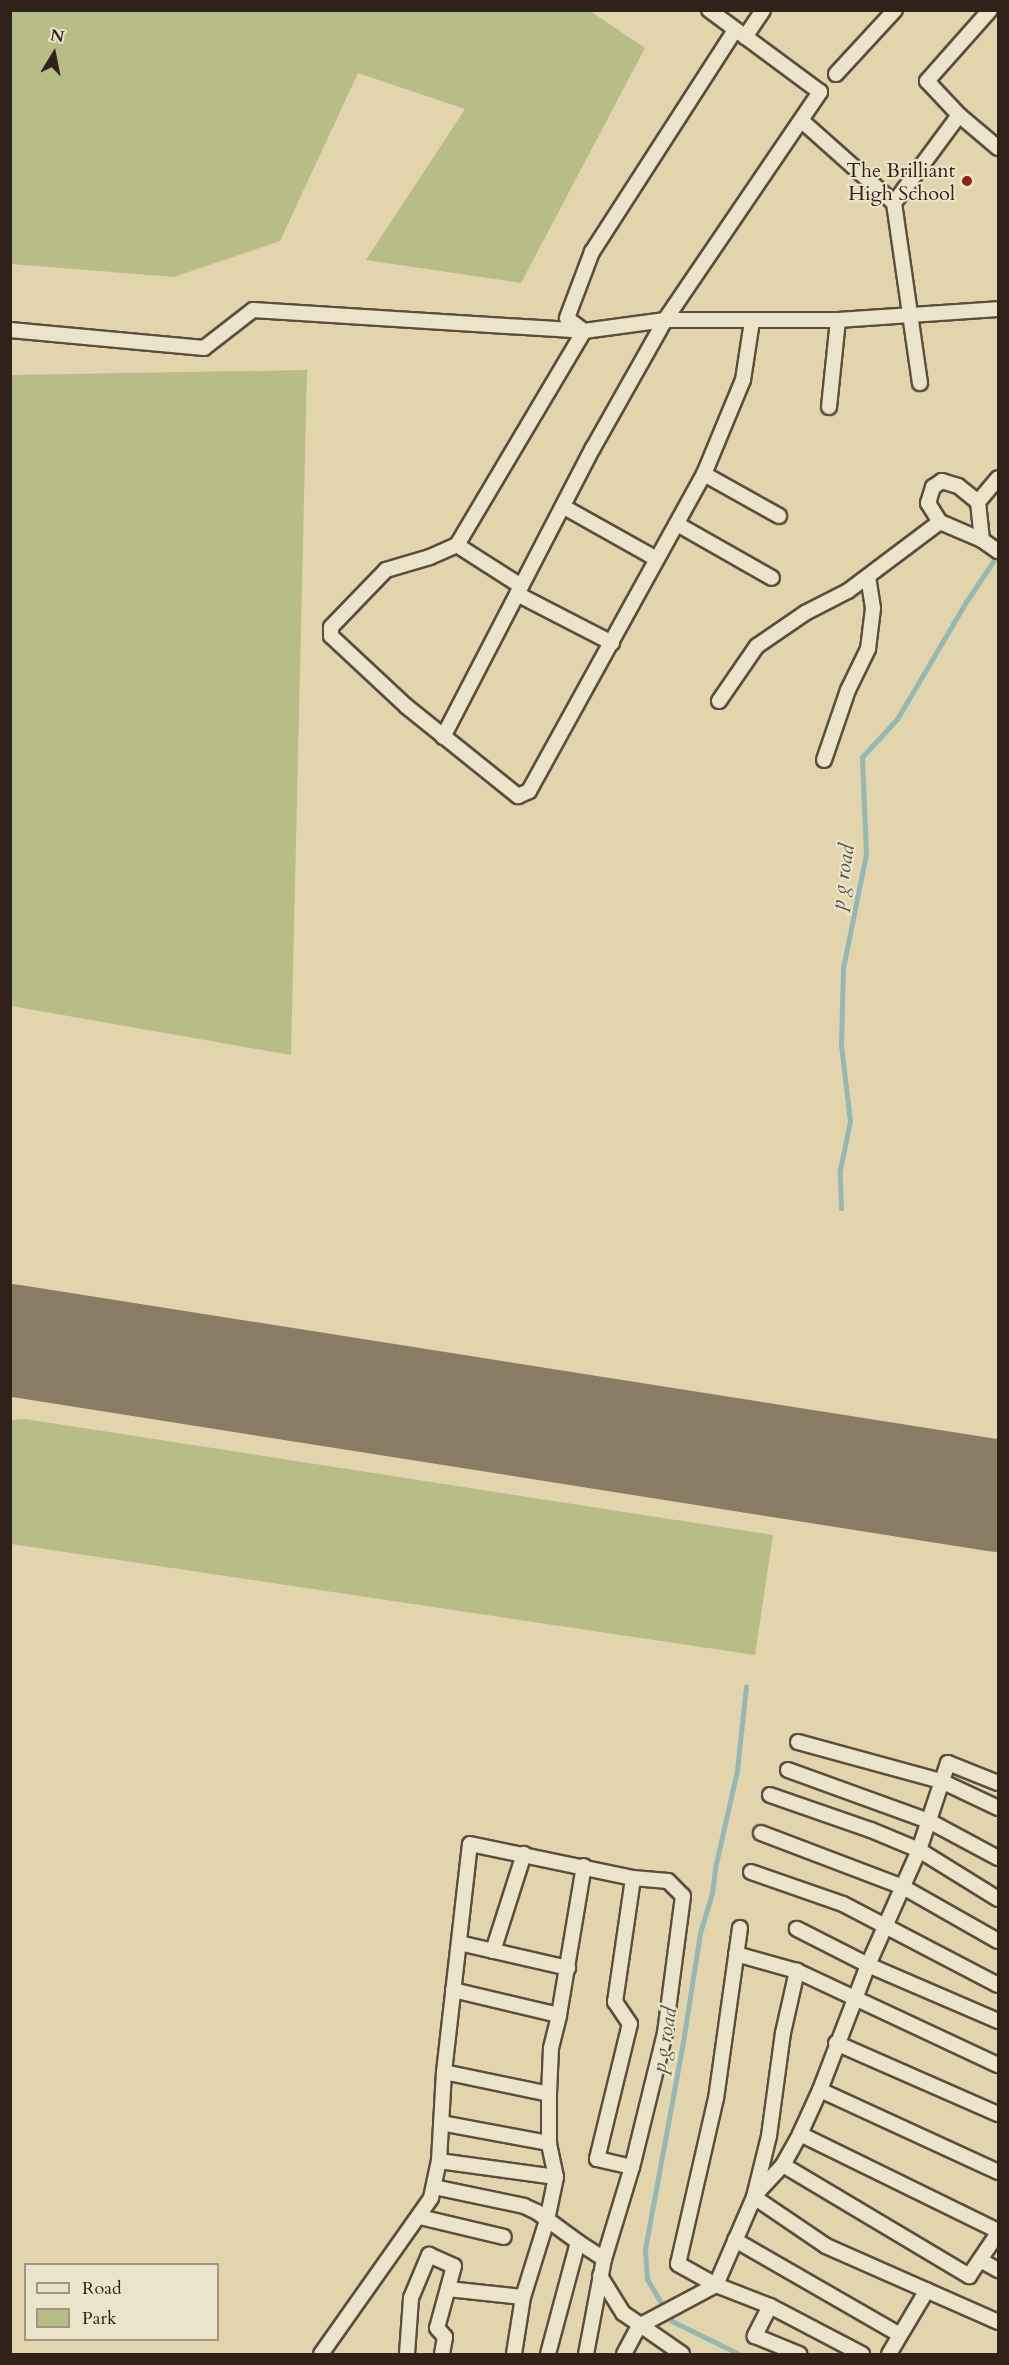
<!DOCTYPE html>
<style>
body{margin:0}
#map{position:relative;width:1009px;height:2365px;overflow:hidden;background:#e2d5ae;font-family:Cardo,serif}
div>[style]{position:absolute}
[style*='--x']{left:calc(var(--x)*1px);top:calc(var(--y)*1px);width:calc(var(--w)*1px);rotate:calc(var(--a)*1deg)}
.green>*{inset:0;background:#b8bc86}
.stream>*{height:5px;margin:-2.5px;padding:0 2.5px;transform-origin:2.5px;border-radius:2.5px;background:#96b7b2}
.runway>*{height:112px;margin:-56px;padding:0 56px;transform-origin:56px;border-radius:56px;background:#897b64}
.roads{filter:drop-shadow(2px 0 #5c4e3e) drop-shadow(-2px 0 #5c4e3e) drop-shadow(0 2px #5c4e3e) drop-shadow(0 -2px #5c4e3e)}
.street>*{height:14px;margin:-7px;padding:0 7px;transform-origin:7px;border-radius:7px;background:#ece4ca}
.dots>*{width:16px;height:16px;translate:-50% -50%;box-sizing:border-box;border:3px solid #ece4ca;border-radius:50%}
span{translate:-50% -50%;white-space:nowrap;text-align:center;line-height:1.15;-webkit-text-stroke:4.5px #ece4ca;paint-order:stroke}
.poi-label{font-size:20px;color:#302119}
.right{translate:-100% -50%;text-align:right}
.water-label{font-size:21px;color:#4f4e47;font-style:italic}
.frame{position:absolute;inset:0;border:12px solid #302119;pointer-events:none}
.legend{position:absolute;left:24px;top:2263px;width:195px;height:78px;box-sizing:border-box;background:#ece4ca;border:2px solid #a19683;margin:0;padding:8px 10px;list-style:none;font-size:18px;color:#302119}
.legend li{display:flex;align-items:center;gap:12px;height:30px}
.legend b{width:30px;border:2px solid #a19683}
.north{position:absolute;left:24px;top:24px;width:60px;height:60px;-webkit-text-stroke:4px #ece4ca;paint-order:stroke;rotate:10deg;font-size:16px;font-weight:700;line-height:24px;text-align:center;color:#302119}
.north::after{content:'';display:block;margin:auto;width:21px;height:27px;background:#302119;clip-path:polygon(50% 0,100% 100%,50% 72%,0 100%)}
</style>
<div id="map">
<div class="green">
<div style="clip-path:polygon(10px 11px,590px 11px,645px 48px,521px 283px,366px 260px,465px 109px,358px 73px,280px 241px,174px 277px,11px 264px)"></div>
<div style="clip-path:polygon(307px 370px,291px 1055px,11px 1006px,11px 375px)"></div>
<div style="clip-path:polygon(25px 1419px,773px 1535px,755px 1655px,11px 1544px,11px 1420px)"></div>
</div>
<div class="stream">
<div style="--x:841;--y:1208;--w:38;--a:-92"></div>
<div style="--x:840;--y:1170;--w:50;--a:-78.5"></div>
<div style="--x:850;--y:1121;--w:78;--a:-96.7"></div>
<div style="--x:841;--y:1044;--w:76;--a:-88.5"></div>
<div style="--x:843;--y:968;--w:116;--a:-78.6"></div>
<div style="--x:866;--y:854;--w:97;--a:-92.4"></div>
<div style="--x:862;--y:757;--w:52;--a:-47.4"></div>
<div style="--x:897;--y:719;--w:136;--a:-59.5"></div>
<div style="--x:966;--y:602;--w:58;--a:-56.3"></div>
<div style="--x:739;--y:2354;--w:75;--a:-153.8"></div>
<div style="--x:672;--y:2321;--w:49;--a:-120.8"></div>
<div style="--x:647;--y:2279;--w:30;--a:-94"></div>
<div style="--x:645;--y:2249;--w:204;--a:-79.6"></div>
<div style="--x:682;--y:2048;--w:116;--a:-81.1"></div>
<div style="--x:700;--y:1933;--w:42;--a:-73.3"></div>
<div style="--x:712;--y:1893;--w:25;--a:-83"></div>
<div style="--x:715;--y:1868;--w:100;--a:-77.3"></div>
<div style="--x:737;--y:1770;--w:84;--a:-83.9"></div>
</div>
<div class="runway">
<div style="--x:10;--y:1340;--w:1000;--a:8.97"></div>
</div>
<div class="roads">
<div class="street">
<div style="--x:990;--y:10;--w:95;--a:131.6"></div>
<div style="--x:927;--y:81;--w:47;--a:46.7"></div>
<div style="--x:959;--y:115;--w:51;--a:40.2"></div>
<div style="--x:745;--y:37;--w:32;--a:-56"></div>
<div style="--x:836;--y:74;--w:87;--a:-47.3"></div>
<div style="--x:802;--y:121;--w:123;--a:41.7"></div>
<div style="--x:894;--y:203;--w:109;--a:-53.5"></div>
<div style="--x:894;--y:203;--w:182;--a:81.8"></div>
<div style="--x:10;--y:330;--w:195;--a:5.3"></div>
<div style="--x:204;--y:348;--w:62;--a:-37.8"></div>
<div style="--x:253;--y:310;--w:332;--a:3.6"></div>
<div style="--x:584;--y:331;--w:82;--a:-7.7"></div>
<div style="--x:665;--y:320;--w:173;--a:0"></div>
<div style="--x:838;--y:320;--w:160;--a:-3.9"></div>
<div style="--x:584;--y:331;--w:21;--a:-143"></div>
<div style="--x:567;--y:318;--w:71;--a:-69.3"></div>
<div style="--x:592;--y:252;--w:264;--a:-57.2"></div>
<div style="--x:829;--y:407;--w:87;--a:-84.1"></div>
<div style="--x:704;--y:474;--w:86;--a:29.2"></div>
<div style="--x:978;--y:502;--w:26;--a:-141"></div>
<div style="--x:958;--y:486;--w:17;--a:-163"></div>
<div style="--x:942;--y:481;--w:11;--a:146"></div>
<div style="--x:933;--y:487;--w:17;--a:107"></div>
<div style="--x:928;--y:503;--w:22;--a:58"></div>
<div style="--x:940;--y:522;--w:46;--a:23.2"></div>
<div style="--x:982;--y:540;--w:19;--a:35"></div>
<div style="--x:564;--y:507;--w:104;--a:29.3"></div>
<div style="--x:677;--y:524;--w:109;--a:29.6"></div>
<div style="--x:982;--y:540;--w:38;--a:-96"></div>
<div style="--x:978;--y:502;--w:31;--a:-50"></div>
<div style="--x:457;--y:545;--w:30;--a:156"></div>
<div style="--x:430;--y:557;--w:46;--a:163.5"></div>
<div style="--x:386;--y:570;--w:79;--a:134"></div>
<div style="--x:331;--y:627;--w:9;--a:90"></div>
<div style="--x:331;--y:636;--w:103;--a:43"></div>
<div style="--x:406;--y:706;--w:144;--a:38.8"></div>
<div style="--x:518;--y:796;--w:12;--a:-24"></div>
<div style="--x:529;--y:791;--w:362;--a:-61.1"></div>
<div style="--x:704;--y:474;--w:102;--a:-67.5"></div>
<div style="--x:743;--y:380;--w:60;--a:-81.3"></div>
<div style="--x:521;--y:586;--w:76;--a:-147.4"></div>
<div style="--x:457;--y:545;--w:249;--a:-59.3"></div>
<div style="--x:517;--y:594;--w:107;--a:27.3"></div>
<div style="--x:719;--y:701;--w:67;--a:-55.4"></div>
<div style="--x:757;--y:646;--w:58;--a:-34.5"></div>
<div style="--x:805;--y:613;--w:48;--a:-27.1"></div>
<div style="--x:848;--y:591;--w:115;--a:-36.9"></div>
<div style="--x:443;--y:737;--w:326;--a:-62.6"></div>
<div style="--x:593;--y:448;--w:147;--a:-60.6"></div>
<div style="--x:665;--y:320;--w:276;--a:-55.8"></div>
<div style="--x:820;--y:92;--w:138;--a:-143.5"></div>
<div style="--x:824;--y:760;--w:74;--a:-71.1"></div>
<div style="--x:848;--y:690;--w:46;--a:-64"></div>
<div style="--x:868;--y:649;--w:41;--a:-83"></div>
<div style="--x:873;--y:608;--w:32;--a:-99"></div>
<div style="--x:798;--y:1742;--w:148;--a:15.3"></div>
<div style="--x:941;--y:1781;--w:63;--a:25.3"></div>
<div style="--x:788;--y:1770;--w:150;--a:19.9"></div>
<div style="--x:929;--y:1821;--w:78;--a:28.2"></div>
<div style="--x:998;--y:1783;--w:54;--a:-158.2"></div>
<div style="--x:948;--y:1763;--w:92;--a:108.4"></div>
<div style="--x:919;--y:1850;--w:126;--a:113.9"></div>
<div style="--x:868;--y:1965;--w:142;--a:23.3"></div>
<div style="--x:770;--y:1795;--w:107;--a:19.1"></div>
<div style="--x:871;--y:1830;--w:52;--a:22.6"></div>
<div style="--x:919;--y:1850;--w:93;--a:31.8"></div>
<div style="--x:761;--y:1833;--w:152;--a:20.8"></div>
<div style="--x:903;--y:1887;--w:109;--a:29.6"></div>
<div style="--x:751;--y:1872;--w:97;--a:19.2"></div>
<div style="--x:843;--y:1904;--w:175;--a:27.6"></div>
<div style="--x:740;--y:1928;--w:172;--a:98"></div>
<div style="--x:716;--y:2098;--w:170;--a:102.9"></div>
<div style="--x:678;--y:2264;--w:43;--a:28.9"></div>
<div style="--x:716;--y:2285;--w:58;--a:21.3"></div>
<div style="--x:770;--y:2306;--w:104;--a:27.6"></div>
<div style="--x:459;--y:1943;--w:112;--a:12.9"></div>
<div style="--x:493;--y:1951;--w:102;--a:-72.3"></div>
<div style="--x:736;--y:1954;--w:63;--a:15.6"></div>
<div style="--x:797;--y:1971;--w:222;--a:25.1"></div>
<div style="--x:453;--y:1990;--w:109;--a:13.3"></div>
<div style="--x:559;--y:2015;--w:151;--a:-80.5"></div>
<div style="--x:836;--y:2043;--w:177;--a:23.7"></div>
<div style="--x:444;--y:2072;--w:107;--a:11.8"></div>
<div style="--x:820;--y:2090;--w:196;--a:24.7"></div>
<div style="--x:441;--y:2123;--w:110;--a:10.5"></div>
<div style="--x:800;--y:2134;--w:220;--a:26.1"></div>
<div style="--x:439;--y:2161;--w:118;--a:7.8"></div>
<div style="--x:556;--y:2177;--w:44;--a:101.8"></div>
<div style="--x:547;--y:2220;--w:81;--a:107.3"></div>
<div style="--x:523;--y:2297;--w:58;--a:99"></div>
<div style="--x:783;--y:2165;--w:217;--a:30.8"></div>
<div style="--x:969;--y:2276;--w:52;--a:-56"></div>
<div style="--x:632;--y:2167;--w:36;--a:-167"></div>
<div style="--x:597;--y:2159;--w:139;--a:-76.3"></div>
<div style="--x:630;--y:2024;--w:27;--a:-124"></div>
<div style="--x:615;--y:2002;--w:125;--a:-81.7"></div>
<div style="--x:556;--y:2177;--w:35;--a:-102"></div>
<div style="--x:549;--y:2143;--w:49;--a:-90"></div>
<div style="--x:549;--y:2094;--w:46;--a:-87.5"></div>
<div style="--x:551;--y:2048;--w:34;--a:-76"></div>
<div style="--x:434;--y:2187;--w:92;--a:11.9"></div>
<div style="--x:524;--y:2206;--w:14;--a:25"></div>
<div style="--x:537;--y:2212;--w:51;--a:36.2"></div>
<div style="--x:755;--y:2195;--w:41;--a:-47"></div>
<div style="--x:783;--y:2165;--w:35;--a:-61"></div>
<div style="--x:800;--y:2134;--w:48;--a:-65.6"></div>
<div style="--x:820;--y:2090;--w:134;--a:-69"></div>
<div style="--x:868;--y:1965;--w:80;--a:-153.1"></div>
<div style="--x:754;--y:2197;--w:87;--a:34.2"></div>
<div style="--x:826;--y:2246;--w:188;--a:23.8"></div>
<div style="--x:420;--y:2217;--w:86;--a:13.4"></div>
<div style="--x:735;--y:2240;--w:190;--a:29.9"></div>
<div style="--x:980;--y:2260;--w:21;--a:29"></div>
<div style="--x:600;--y:2276;--w:44;--a:58.1"></div>
<div style="--x:623;--y:2313;--w:72;--a:34.8"></div>
<div style="--x:448;--y:2289;--w:75;--a:6.1"></div>
<div style="--x:770;--y:2306;--w:34;--a:117"></div>
<div style="--x:755;--y:2336;--w:48;--a:22.2"></div>
<div style="--x:321;--y:2354;--w:191;--a:-54.8"></div>
<div style="--x:431;--y:2198;--w:38;--a:-78"></div>
<div style="--x:439;--y:2161;--w:89;--a:-86.8"></div>
<div style="--x:444;--y:2072;--w:229;--a:-83.5"></div>
<div style="--x:470;--y:1844;--w:167;--a:11.8"></div>
<div style="--x:633;--y:1878;--w:35;--a:5"></div>
<div style="--x:668;--y:1881;--w:21;--a:45"></div>
<div style="--x:683;--y:1896;--w:138;--a:97.5"></div>
<div style="--x:665;--y:2033;--w:138;--a:103.8"></div>
<div style="--x:632;--y:2167;--w:96;--a:106.9"></div>
<div style="--x:604;--y:2259;--w:97;--a:100.7"></div>
<div style="--x:407;--y:2354;--w:56;--a:-85.9"></div>
<div style="--x:411;--y:2298;--w:47;--a:-67.3"></div>
<div style="--x:429;--y:2255;--w:27;--a:24"></div>
<div style="--x:454;--y:2266;--w:64;--a:105.3"></div>
<div style="--x:437;--y:2328;--w:12;--a:48"></div>
<div style="--x:445;--y:2337;--w:17;--a:100"></div>
<div style="--x:548;--y:2354;--w:116;--a:-75"></div>
<div style="--x:578;--y:2242;--w:31;--a:33"></div>
<div style="--x:624;--y:2354;--w:32;--a:-62"></div>
<div style="--x:639;--y:2326;--w:87;--a:-28"></div>
<div style="--x:716;--y:2285;--w:96;--a:-66.6"></div>
<div style="--x:754;--y:2197;--w:63;--a:-76.2"></div>
<div style="--x:769;--y:2136;--w:104;--a:-82.3"></div>
<div style="--x:783;--y:2033;--w:64;--a:-77.3"></div>
<div style="--x:889;--y:2354;--w:74;--a:-59.3"></div>
</div>
</div>
<div class="dots">
<div style="left:967px;top:181px;background:#8f2418"></div>
</div>
<div class="poi-label">
<span class="right" style="left:955px;top:182px">The Brilliant<br>High School</span>
</div>
<div class="water-label">
<span style="left:843px;top:877px;rotate:-81deg">p g road</span>
<span style="left:665px;top:2040px;rotate:-80deg">p g road</span>
</div>
<div class="frame"></div>
<ul class="legend">
<li><b style="height:8px;background:#ece4ca"></b>Road</li>
<li><b style="height:16px;background:#b8bc86"></b>Park</li>
</ul>
<div class="north">N</div>
</div>
